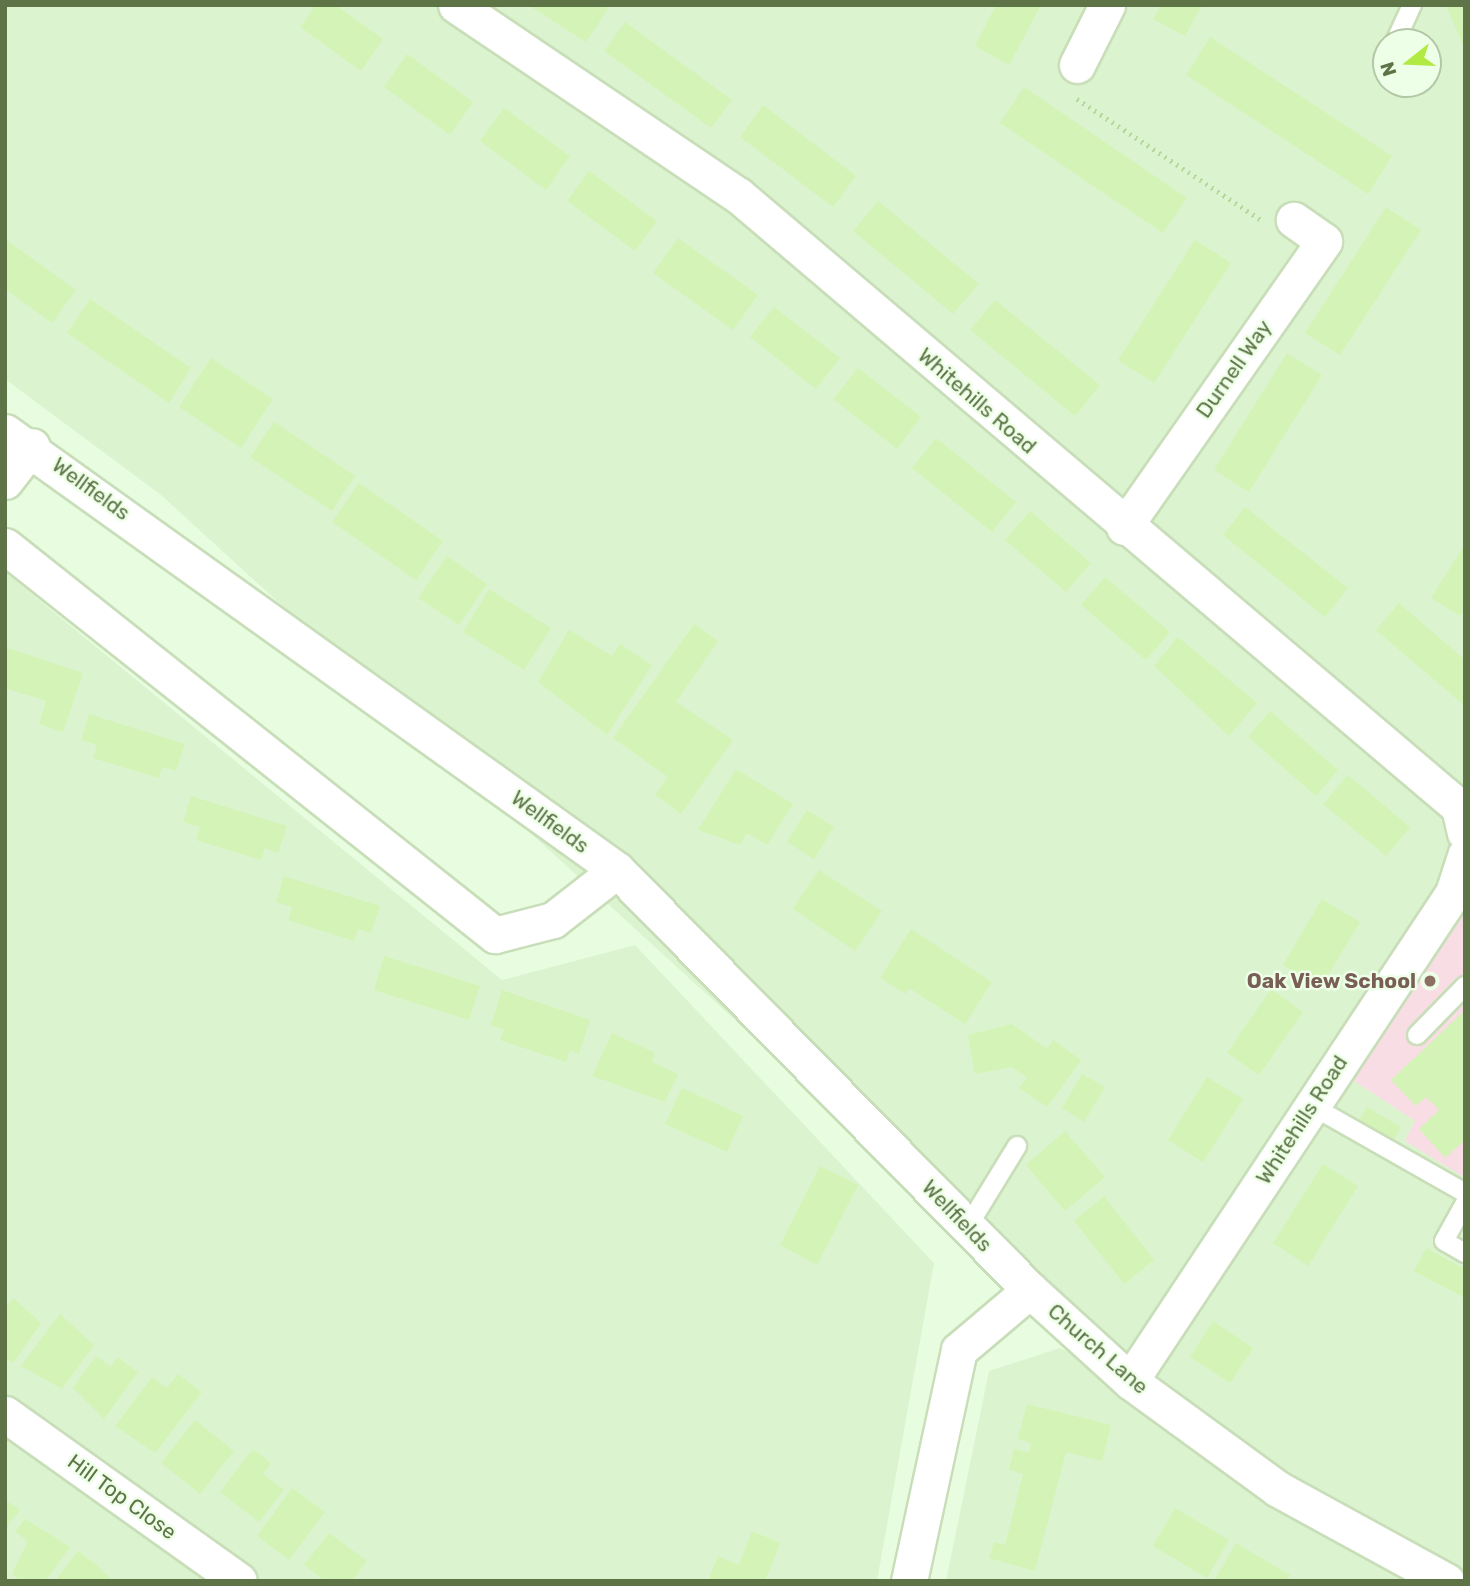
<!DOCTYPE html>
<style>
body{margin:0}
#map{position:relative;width:1470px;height:1586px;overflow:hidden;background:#e8fde0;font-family:Rubik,sans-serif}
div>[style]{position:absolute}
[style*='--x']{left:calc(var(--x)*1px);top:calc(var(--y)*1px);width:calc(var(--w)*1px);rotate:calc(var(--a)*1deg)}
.residential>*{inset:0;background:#dbf4cf}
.education>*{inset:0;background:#f9dde4}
.building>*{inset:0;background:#d4f3b7}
.path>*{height:4.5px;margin-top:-2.25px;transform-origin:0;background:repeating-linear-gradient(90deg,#b8d79b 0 2px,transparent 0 7px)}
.roads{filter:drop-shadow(2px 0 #c8deb9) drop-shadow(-2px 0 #c8deb9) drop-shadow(0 2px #c8deb9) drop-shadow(0 -2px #c8deb9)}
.lane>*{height:18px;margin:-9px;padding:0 9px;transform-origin:9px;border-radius:9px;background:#fff}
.street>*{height:35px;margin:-17.5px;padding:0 17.5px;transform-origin:17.5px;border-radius:17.5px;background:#fff}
.dots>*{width:19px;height:19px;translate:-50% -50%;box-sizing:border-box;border:4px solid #edffe7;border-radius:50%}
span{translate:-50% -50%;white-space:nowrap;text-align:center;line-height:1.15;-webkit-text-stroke:5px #edffe7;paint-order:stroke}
.street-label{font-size:21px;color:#5e7447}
.education-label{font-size:21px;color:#785e54;font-weight:700}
.right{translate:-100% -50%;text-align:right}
.frame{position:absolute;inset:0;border:7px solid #5e7447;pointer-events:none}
.north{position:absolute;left:1372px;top:28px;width:70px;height:70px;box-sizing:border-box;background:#edffe7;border:2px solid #b4c7a7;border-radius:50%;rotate:252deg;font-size:19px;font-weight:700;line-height:28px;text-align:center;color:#5e7447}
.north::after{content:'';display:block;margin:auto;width:24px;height:32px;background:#b0ea42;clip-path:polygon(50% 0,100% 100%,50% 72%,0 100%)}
</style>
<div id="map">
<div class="residential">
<div style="clip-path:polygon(evenodd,5px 5px,1465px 5px,1465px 801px,1415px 1122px,1406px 1141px,1465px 1178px,1465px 1581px,946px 1581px,989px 1371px,1060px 1348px,1127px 1379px,161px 495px,5px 379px,5px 5px,1386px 42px,1428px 42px,1428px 84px,1386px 84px,1386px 42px)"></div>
<div style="clip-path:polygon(5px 572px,502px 980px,635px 945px,934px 1263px,877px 1581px,5px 1581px)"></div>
</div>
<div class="education">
<div style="clip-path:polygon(1465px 855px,1465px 1178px,1405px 1141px,1415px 1121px,1336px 1069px)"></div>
</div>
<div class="building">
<div style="clip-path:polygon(316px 5px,336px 5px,383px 39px,361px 71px,300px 27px)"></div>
<div style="clip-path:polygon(528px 5px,602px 5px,608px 9px,586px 42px)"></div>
<div style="clip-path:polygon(996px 5px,1041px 5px,1009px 65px,975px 46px)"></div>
<div style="clip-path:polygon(1161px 5px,1202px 5px,1185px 36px,1153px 19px)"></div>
<div style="clip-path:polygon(1446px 5px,1465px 5px,1465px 50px)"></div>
<div style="clip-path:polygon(625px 22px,732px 100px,711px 128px,604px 51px)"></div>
<div style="clip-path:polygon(1210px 37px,1392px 156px,1368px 194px,1186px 75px)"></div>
<div style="clip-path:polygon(407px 54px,473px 102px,450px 135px,384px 87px)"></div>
<div style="clip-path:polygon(1024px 87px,1187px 198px,1163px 233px,1000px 123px)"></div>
<div style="clip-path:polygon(763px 105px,856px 176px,833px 207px,740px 137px)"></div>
<div style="clip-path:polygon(504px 108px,570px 156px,546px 190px,480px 141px)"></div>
<div style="clip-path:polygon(589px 171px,657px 221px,635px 251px,567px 201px)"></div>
<div style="clip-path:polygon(878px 201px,979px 284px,953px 314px,853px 231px)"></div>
<div style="clip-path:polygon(1386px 207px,1421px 230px,1340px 355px,1305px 333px)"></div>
<div style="clip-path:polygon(678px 238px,758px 295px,733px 330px,653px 273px)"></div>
<div style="clip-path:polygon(5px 239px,76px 290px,52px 323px,5px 289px)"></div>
<div style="clip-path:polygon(1195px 240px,1231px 263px,1154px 383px,1118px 360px)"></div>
<div style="clip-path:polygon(90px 299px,191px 368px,169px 403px,67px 333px)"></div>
<div style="clip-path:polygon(995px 300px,1100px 385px,1075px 416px,970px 330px)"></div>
<div style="clip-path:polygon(774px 307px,840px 358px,816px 389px,750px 337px)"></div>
<div style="clip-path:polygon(1287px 353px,1322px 375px,1249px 492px,1214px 470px)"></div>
<div style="clip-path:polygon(211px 358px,273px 399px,241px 448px,179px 407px)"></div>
<div style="clip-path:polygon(858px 368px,921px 417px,897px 449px,833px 399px)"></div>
<div style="clip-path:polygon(274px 422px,355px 476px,332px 511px,250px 457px)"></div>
<div style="clip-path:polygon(936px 438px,1016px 502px,992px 532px,912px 468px)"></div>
<div style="clip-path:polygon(359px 483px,443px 541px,416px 580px,332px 522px)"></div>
<div style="clip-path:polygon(1245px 507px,1348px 588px,1325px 617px,1223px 535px)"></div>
<div style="clip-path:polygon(1030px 511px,1091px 563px,1066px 592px,1005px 540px)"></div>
<div style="clip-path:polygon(1465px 544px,1465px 608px,1460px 616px,1431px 598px)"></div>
<div style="clip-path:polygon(447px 556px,487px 584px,459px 625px,418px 598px)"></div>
<div style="clip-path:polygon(1105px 577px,1170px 632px,1146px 660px,1081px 605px)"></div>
<div style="clip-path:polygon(489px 589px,551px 628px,524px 670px,463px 632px)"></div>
<div style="clip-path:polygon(1399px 603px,1465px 660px,1465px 706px,1376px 630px)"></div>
<div style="clip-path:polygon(694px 624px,718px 641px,676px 702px,733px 740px,681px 814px,655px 795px,668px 777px,613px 738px)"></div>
<div style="clip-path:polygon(569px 630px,612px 656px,620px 644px,652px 665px,607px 735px,538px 682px)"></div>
<div style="clip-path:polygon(1178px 637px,1257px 703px,1229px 736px,1154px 666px)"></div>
<div style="clip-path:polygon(5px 647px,83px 673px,63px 732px,39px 724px,46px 701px,5px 688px)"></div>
<div style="clip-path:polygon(1270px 711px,1338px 770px,1316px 796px,1248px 737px)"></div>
<div style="clip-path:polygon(89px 714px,185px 744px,176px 771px,162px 767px,159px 778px,93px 758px,97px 745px,81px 740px)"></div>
<div style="clip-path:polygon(736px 769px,793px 804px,767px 845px,747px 833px,740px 845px,698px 830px)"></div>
<div style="clip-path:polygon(1348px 775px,1410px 827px,1386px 856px,1323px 804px)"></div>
<div style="clip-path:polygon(191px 796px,287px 826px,278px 853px,265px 848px,261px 860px,196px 840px,200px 827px,183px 822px)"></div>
<div style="clip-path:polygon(807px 810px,834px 827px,814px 859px,787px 842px)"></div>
<div style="clip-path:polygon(819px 870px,882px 911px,855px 951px,793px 909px)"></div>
<div style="clip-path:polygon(284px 876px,380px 906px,371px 933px,358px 929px,354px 941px,288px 920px,292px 907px,276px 902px)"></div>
<div style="clip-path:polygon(1322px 899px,1360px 922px,1320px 988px,1283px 965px)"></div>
<div style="clip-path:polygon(911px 929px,992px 982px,965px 1024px,909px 988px,906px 994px,880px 978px)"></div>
<div style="clip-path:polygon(384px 956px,480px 986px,469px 1020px,374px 990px)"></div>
<div style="clip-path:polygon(1271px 989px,1303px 1012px,1259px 1075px,1227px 1053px)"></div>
<div style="clip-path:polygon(502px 990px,590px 1020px,579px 1054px,570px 1050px,566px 1062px,500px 1040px,504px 1030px,491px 1025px)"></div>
<div style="clip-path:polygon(1465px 1010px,1465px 1140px,1445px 1158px,1419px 1129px,1439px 1110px,1426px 1097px,1416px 1106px,1391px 1080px)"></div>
<div style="clip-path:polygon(1012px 1024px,1047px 1049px,1053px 1040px,1081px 1060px,1047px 1107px,1019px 1088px,1027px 1077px,1012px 1067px,975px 1074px,968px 1035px)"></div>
<div style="clip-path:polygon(612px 1033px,655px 1053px,652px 1062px,678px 1074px,665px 1102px,592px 1076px)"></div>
<div style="clip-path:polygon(1082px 1074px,1105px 1087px,1084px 1122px,1062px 1108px)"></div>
<div style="clip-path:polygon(1207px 1077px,1243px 1099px,1203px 1162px,1168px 1140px)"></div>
<div style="clip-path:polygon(682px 1088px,743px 1116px,727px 1152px,665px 1124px)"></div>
<div style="clip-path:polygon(1367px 1107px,1401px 1127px,1392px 1143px,1357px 1123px)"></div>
<div style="clip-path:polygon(1065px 1131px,1105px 1177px,1065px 1211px,1026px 1165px)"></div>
<div style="clip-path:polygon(1323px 1164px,1358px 1186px,1308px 1266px,1273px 1243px)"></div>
<div style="clip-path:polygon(820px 1166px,858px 1185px,817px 1265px,780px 1245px)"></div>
<div style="clip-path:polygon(1104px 1196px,1154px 1260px,1124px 1284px,1074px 1221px)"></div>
<div style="clip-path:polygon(1426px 1248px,1465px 1269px,1465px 1298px,1414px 1271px)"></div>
<div style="clip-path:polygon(13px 1298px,41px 1323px,13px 1363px,5px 1357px,5px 1309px)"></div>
<div style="clip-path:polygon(60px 1314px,94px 1345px,62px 1389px,21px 1366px)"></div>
<div style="clip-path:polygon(1213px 1321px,1253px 1348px,1230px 1383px,1190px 1357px)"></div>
<div style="clip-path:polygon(96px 1356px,111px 1367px,117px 1357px,138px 1372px,104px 1419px,73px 1388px)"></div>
<div style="clip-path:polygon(178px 1374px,202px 1392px,155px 1453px,115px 1426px,152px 1377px,167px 1388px)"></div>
<div style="clip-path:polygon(1027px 1404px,1111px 1425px,1102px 1461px,1066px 1452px,1035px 1571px,989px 1558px,994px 1542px,1005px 1545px,1023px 1474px,1009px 1470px,1014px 1449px,1029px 1453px,1031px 1443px,1018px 1439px)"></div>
<div style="clip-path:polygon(195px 1420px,234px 1451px,200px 1494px,161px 1463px)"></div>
<div style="clip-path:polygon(253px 1449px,271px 1463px,263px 1474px,284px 1490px,259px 1522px,220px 1492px)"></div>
<div style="clip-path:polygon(292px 1488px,325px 1512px,289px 1560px,257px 1536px)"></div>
<div style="clip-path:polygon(5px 1500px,20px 1510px,5px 1529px)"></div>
<div style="clip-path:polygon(1175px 1508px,1229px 1540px,1207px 1578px,1153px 1546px)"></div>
<div style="clip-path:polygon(25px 1519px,70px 1547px,45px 1581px,21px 1581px,12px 1574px,28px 1541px,15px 1532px)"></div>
<div style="clip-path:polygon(752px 1531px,780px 1543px,765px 1581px,708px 1581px,718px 1556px,739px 1565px)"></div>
<div style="clip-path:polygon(329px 1533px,367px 1561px,352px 1581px,325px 1581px,304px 1565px)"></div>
<div style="clip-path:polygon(1236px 1543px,1290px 1575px,1287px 1581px,1214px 1581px)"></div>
<div style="clip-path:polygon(78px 1551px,93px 1562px,113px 1581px,55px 1581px)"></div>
</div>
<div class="path">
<div style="--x:1077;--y:99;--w:219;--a:33.3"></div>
</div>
<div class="roads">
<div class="lane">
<div style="--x:1395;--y:42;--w:41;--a:-65.3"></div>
<div style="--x:1417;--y:1035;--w:69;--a:-45.6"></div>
<div style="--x:1312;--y:1106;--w:176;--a:29.6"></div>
<div style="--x:1465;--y:1203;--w:43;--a:118.9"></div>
<div style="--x:1444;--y:1241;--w:24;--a:30"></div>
<div style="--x:968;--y:1226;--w:94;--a:-58.5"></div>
</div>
<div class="street">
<div style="--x:456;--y:5;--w:340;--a:34"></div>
<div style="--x:738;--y:195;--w:946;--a:40.33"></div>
<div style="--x:1459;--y:807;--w:26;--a:77"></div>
<div style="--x:1077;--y:65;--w:67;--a:-63.4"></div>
<div style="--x:5;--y:432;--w:753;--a:35.59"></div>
<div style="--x:617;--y:870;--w:589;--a:45.48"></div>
<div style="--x:1030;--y:1290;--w:135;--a:42.3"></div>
<div style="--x:1130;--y:1381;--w:183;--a:36.1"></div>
<div style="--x:1278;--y:1489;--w:192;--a:28.7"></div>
<div style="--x:5;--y:481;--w:44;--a:-52.4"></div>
<div style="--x:1124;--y:527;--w:349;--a:-55"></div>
<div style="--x:1324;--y:241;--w:37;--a:-145"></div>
<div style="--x:5;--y:546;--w:626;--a:38.45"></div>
<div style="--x:495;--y:935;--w:60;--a:-14.5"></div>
<div style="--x:553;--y:920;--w:81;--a:-38"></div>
<div style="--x:1130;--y:1381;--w:585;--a:-56.5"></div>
<div style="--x:1453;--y:893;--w:40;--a:-72"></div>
<div style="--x:5;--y:1414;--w:287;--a:35.5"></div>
<div style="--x:909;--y:1581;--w:236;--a:-77.8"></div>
<div style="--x:959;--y:1350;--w:93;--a:-40.2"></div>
</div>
</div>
<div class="dots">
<div style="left:1430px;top:981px;background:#8d6e63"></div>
</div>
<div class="street-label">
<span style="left:1234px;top:369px;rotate:-55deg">Durnell Way</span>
<span style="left:977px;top:401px;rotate:41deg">Whitehills Road</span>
<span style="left:91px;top:489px;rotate:36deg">Wellfields</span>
<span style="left:550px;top:822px;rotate:36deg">Wellfields</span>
<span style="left:1302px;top:1120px;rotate:-57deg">Whitehills Road</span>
<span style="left:957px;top:1216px;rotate:46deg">Wellfields</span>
<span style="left:1098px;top:1349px;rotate:41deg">Church Lane</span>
<span style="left:122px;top:1497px;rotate:36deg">Hill Top Close</span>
</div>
<div class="education-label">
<span class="right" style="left:1416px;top:981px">Oak View School</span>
</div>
<div class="frame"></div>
<div class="north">N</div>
</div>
